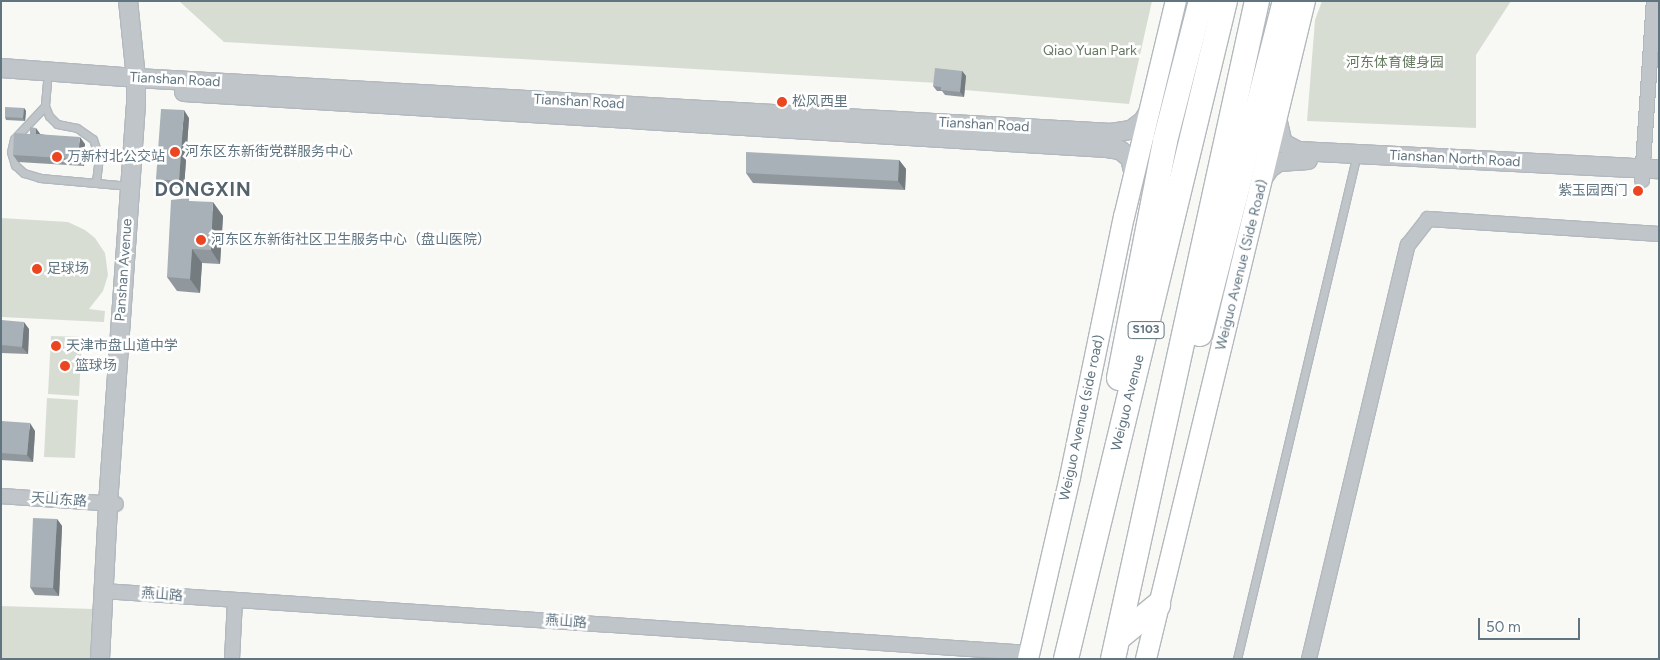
<!DOCTYPE html>
<meta charset="utf-8">
<style>
body{margin:0}
#map{position:relative;width:1660px;height:660px;overflow:hidden;background:#f8f8f5;font-family:Figtree,"Noto Sans SC",sans-serif}
div>[style]{position:absolute}
[style*='--x']{left:calc(var(--x)*1px);top:calc(var(--y)*1px);width:calc(var(--w)*1px);rotate:calc(var(--a)*1deg)}
.green>*{inset:0;background:#d8ddd4}
.roads{filter:drop-shadow(1px 0 #b2b9be) drop-shadow(-1px 0 #b2b9be) drop-shadow(0 1px #b2b9be) drop-shadow(0 -1px #b2b9be)}
.service>*{height:7px;margin:-3.5px;padding:0 3.5px;transform-origin:3.5px;border-radius:3.5px;background:#c0c5c9}
.minor>*{height:14px;margin:-7px;padding:0 7px;transform-origin:7px;border-radius:7px;background:#c0c5c9}
.tertiary>*{height:18px;margin:-9px;padding:0 9px;transform-origin:9px;border-radius:9px;background:#c0c5c9}
.secondary>*{height:20px;margin:-10px;padding:0 10px;transform-origin:10px;border-radius:10px;background:#fff}
.trunk>*{height:24px;margin:-12px;padding:0 12px;transform-origin:12px;border-radius:12px;background:#fff}
.wall>*{inset:0;background:#90989d}
.shaded-wall>*{inset:0;background:#757c80}
.building>*{inset:0;background:#a7b1b7}
.dots>*{width:14px;height:14px;translate:-50% -50%;box-sizing:border-box;border:2px solid #fff;border-radius:50%}
span{translate:-50% -50%;white-space:nowrap;text-align:center;line-height:1.15;-webkit-text-stroke:5px #fff;paint-order:stroke}
.shield-label span{padding:1px 4px;background:#fff;border:1px solid;border-radius:4px;-webkit-text-stroke-width:0}
.shield-label{font-size:12px;color:#617581;font-weight:700}
.park-label{font-size:14px;color:#667961}
.street-label{font-size:14px;color:#617581}
.poi-label{font-size:14px;color:#617581}
.left{translate:0 -50%;text-align:left}
.right{translate:-100% -50%;text-align:right}
.district-label{font-size:19px;color:#54636c;font-weight:700;letter-spacing:1px}
.frame{position:absolute;inset:0;border:2px solid #617581;pointer-events:none}
.scale{position:absolute;left:1478px;top:618px;width:102px;height:22px;box-sizing:border-box;border:2px solid #617581;border-top:0;padding-left:6px;font-size:15px;line-height:18px;white-space:nowrap;color:#617581;-webkit-text-stroke:4px #fff;paint-order:stroke}
</style>
<div id="map">
<div class="green">
<div style="clip-path:polygon(179px 1px,1152px 1px,1129px 104px,964px 90px,966px 76px,938px 83px,224px 42px)"></div>
<div style="clip-path:polygon(1322px 1px,1511px 1px,1476px 55px,1476px 128px,1307px 121px,1315px 20px)"></div>
<div style="clip-path:polygon(1px 218px,68px 222px,85px 230px,95px 238px,105px 253px,108px 275px,103px 291px,89px 309px,105px 311px,104px 322px,1px 317px)"></div>
<div style="clip-path:polygon(51px 336px,82px 337px,79px 396px,48px 394px)"></div>
<div style="clip-path:polygon(47px 398px,78px 400px,75px 458px,44px 457px)"></div>
<div style="clip-path:polygon(1px 606px,93px 609px,90px 659px,1px 659px)"></div>
</div>
<div class="roads">
<div class="service">
<div style="--x:47;--y:82;--w:24;--a:95"></div>
<div style="--x:45;--y:106;--w:45;--a:133.2"></div>
<div style="--x:14;--y:139;--w:13;--a:103"></div>
<div style="--x:11;--y:152;--w:14;--a:73"></div>
<div style="--x:15;--y:165;--w:12;--a:42"></div>
<div style="--x:24;--y:173;--w:17;--a:17"></div>
<div style="--x:40;--y:178;--w:90;--a:5.1"></div>
<div style="--x:45;--y:106;--w:11;--a:68"></div>
<div style="--x:49;--y:116;--w:11;--a:45"></div>
<div style="--x:57;--y:124;--w:20;--a:11"></div>
<div style="--x:77;--y:128;--w:19;--a:35"></div>
<div style="--x:93;--y:139;--w:19;--a:72"></div>
<div style="--x:99;--y:157;--w:26;--a:97"></div>
<div style="--x:1237;--y:659;--w:511;--a:-76.64"></div>
</div>
<div class="minor">
<div style="--x:1642;--y:180;--w:179;--a:-86.2"></div>
<div style="--x:1;--y:496;--w:115;--a:4"></div>
<div style="--x:103;--y:591;--w:928;--a:3.83"></div>
<div style="--x:232;--y:659;--w:59;--a:-87.1"></div>
<div style="--x:1309;--y:659;--w:426;--a:-76.6"></div>
<div style="--x:1408;--y:245;--w:33;--a:-52"></div>
<div style="--x:1428;--y:219;--w:231;--a:3.7"></div>
</div>
<div class="tertiary">
<div style="--x:1;--y:68;--w:135;--a:4.2"></div>
<div style="--x:136;--y:78;--w:977;--a:3.23"></div>
<div style="--x:1111;--y:133;--w:20;--a:-9"></div>
<div style="--x:1131;--y:130;--w:15;--a:-37"></div>
<div style="--x:1143;--y:121;--w:12;--a:-59"></div>
<div style="--x:184;--y:92;--w:925;--a:3.47"></div>
<div style="--x:1107;--y:148;--w:13;--a:9"></div>
<div style="--x:1120;--y:150;--w:13;--a:39"></div>
<div style="--x:1130;--y:158;--w:18;--a:77"></div>
<div style="--x:1277;--y:118;--w:26;--a:77"></div>
<div style="--x:1283;--y:143;--w:17;--a:28"></div>
<div style="--x:1298;--y:151;--w:361;--a:2.9"></div>
<div style="--x:1263;--y:178;--w:12;--a:-55"></div>
<div style="--x:1270;--y:168;--w:11;--a:-34"></div>
<div style="--x:1279;--y:162;--w:29;--a:-4"></div>
<div style="--x:100;--y:659;--w:155;--a:-87"></div>
<div style="--x:108;--y:504;--w:399;--a:-86"></div>
<div style="--x:136;--y:106;--w:28;--a:-90"></div>
<div style="--x:136;--y:78;--w:77;--a:-95.9"></div>
</div>
<div class="secondary">
<div style="--x:1028;--y:659;--w:187;--a:-77"></div>
<div style="--x:1070;--y:477;--w:266;--a:-78.3"></div>
<div style="--x:1124;--y:217;--w:222;--a:-76.5"></div>
<div style="--x:1146;--y:659;--w:677;--a:-76.42"></div>
</div>
<div class="trunk">
<div style="--x:1200;--y:334;--w:344;--a:-75.7"></div>
<div style="--x:1119;--y:378;--w:241;--a:-79"></div>
<div style="--x:1165;--y:141;--w:145;--a:-75.6"></div>
<div style="--x:1118;--y:638;--w:52;--a:-39.5"></div>
<div style="--x:1066;--y:659;--w:677;--a:-76.42"></div>
<div style="--x:1113;--y:659;--w:674;--a:-77.66"></div>
</div>
</div>
<div class="wall">
<div style="clip-path:polygon(962px 71px,966px 76px,964px 97px,945px 95px,942px 91px,937px 91px,933px 86px)"></div>
<div style="clip-path:polygon(24px 108px,26px 111px,25px 121px,6px 120px,5px 117px)"></div>
<div style="clip-path:polygon(189px 118px,184px 188px,161px 187px,156px 179px)"></div>
<div style="clip-path:polygon(41px 134px,85px 144px,84px 166px,18px 162px,13px 155px)"></div>
<div style="clip-path:polygon(899px 160px,906px 169px,905px 190px,753px 183px,746px 173px)"></div>
<div style="clip-path:polygon(191px 201px,223px 216px,220px 264px,202px 263px,200px 293px,177px 291px,167px 277px)"></div>
<div style="clip-path:polygon(1px 320px,29px 329px,28px 354px,1px 353px)"></div>
<div style="clip-path:polygon(1px 421px,35px 431px,33px 462px,1px 460px)"></div>
<div style="clip-path:polygon(57px 519px,62px 526px,59px 596px,35px 595px,30px 587px)"></div>
</div>
<div class="shaded-wall">
<div style="clip-path:polygon(962px 71px,966px 76px,964px 97px,960px 92px)"></div>
<div style="clip-path:polygon(24px 108px,26px 111px,25px 121px,23px 118px)"></div>
<div style="clip-path:polygon(184px 110px,189px 118px,184px 188px,179px 181px)"></div>
<div style="clip-path:polygon(36px 128px,41px 135px,36px 134px)"></div>
<div style="clip-path:polygon(80px 137px,85px 144px,84px 166px,78px 159px)"></div>
<div style="clip-path:polygon(899px 160px,906px 169px,905px 190px,898px 181px)"></div>
<div style="clip-path:polygon(213px 202px,223px 216px,220px 264px,211px 250px)"></div>
<div style="clip-path:polygon(192px 249px,202px 263px,200px 293px,190px 279px)"></div>
<div style="clip-path:polygon(24px 322px,29px 329px,28px 354px,22px 347px)"></div>
<div style="clip-path:polygon(30px 423px,35px 431px,33px 462px,27px 455px)"></div>
<div style="clip-path:polygon(57px 519px,62px 526px,59px 596px,53px 588px)"></div>
</div>
<div class="building">
<div style="clip-path:polygon(935px 68px,962px 71px,960px 92px,941px 90px,941px 87px,933px 86px)"></div>
<div style="clip-path:polygon(5px 107px,24px 108px,23px 118px,5px 117px)"></div>
<div style="clip-path:polygon(161px 109px,184px 110px,179px 181px,156px 179px)"></div>
<div style="clip-path:polygon(30px 127px,36px 128px,36px 134px,80px 137px,78px 159px,13px 155px,14px 133px,30px 134px)"></div>
<div style="clip-path:polygon(746px 152px,899px 160px,898px 181px,746px 173px)"></div>
<div style="clip-path:polygon(189px 198px,189px 201px,213px 202px,211px 250px,192px 249px,190px 279px,167px 277px,171px 200px)"></div>
<div style="clip-path:polygon(1px 320px,24px 322px,22px 347px,1px 345px)"></div>
<div style="clip-path:polygon(1px 421px,30px 423px,27px 455px,1px 453px)"></div>
<div style="clip-path:polygon(33px 518px,57px 519px,53px 588px,30px 587px)"></div>
</div>
<div class="dots">
<div style="left:782px;top:102px;background:#ec4521"></div>
<div style="left:175px;top:152px;background:#ec4521"></div>
<div style="left:57px;top:157px;background:#ec4521"></div>
<div style="left:1638px;top:191px;background:#ec4521"></div>
<div style="left:201px;top:240px;background:#ec4521"></div>
<div style="left:37px;top:269px;background:#ec4521"></div>
<div style="left:56px;top:346px;background:#ec4521"></div>
<div style="left:65px;top:366px;background:#ec4521"></div>
</div>
<div class="shield-label">
<span style="left:1146px;top:330px">S103</span>
</div>
<div class="park-label">
<span style="left:1090px;top:51px">Qiao Yuan Park</span>
<span style="left:1395px;top:63px">河东体育健身园</span>
</div>
<div class="street-label">
<span style="left:175px;top:80px;rotate:3deg">Tianshan Road</span>
<span style="left:579px;top:102px;rotate:3deg">Tianshan Road</span>
<span style="left:984px;top:125px;rotate:3deg">Tianshan Road</span>
<span style="left:1455px;top:159px;rotate:3deg">Tianshan North Road</span>
<span style="left:1242px;top:265px;rotate:-76deg">Weiguo Avenue (Side Road)</span>
<span style="left:124px;top:270px;rotate:-86deg">Panshan Avenue</span>
<span style="left:1128px;top:403px;rotate:-76deg">Weiguo Avenue</span>
<span style="left:1082px;top:418px;rotate:-78deg">Weiguo Avenue (side road)</span>
<span style="left:59px;top:500px;rotate:4deg">天山东路</span>
<span style="left:162px;top:595px;rotate:4deg">燕山路</span>
<span style="left:566px;top:622px;rotate:4deg">燕山路</span>
</div>
<div class="poi-label">
<span class="left" style="left:792px;top:102px">松风西里</span>
<span class="left" style="left:185px;top:152px">河东区东新街党群服务中心</span>
<span class="left" style="left:67px;top:157px">万新村北公交站</span>
<span class="right" style="left:1628px;top:191px">紫玉园西门</span>
<span class="left" style="left:211px;top:240px">河东区东新街社区卫生服务中心（盘山医院）</span>
<span class="left" style="left:47px;top:269px">足球场</span>
<span class="left" style="left:66px;top:346px">天津市盘山道中学</span>
<span class="left" style="left:75px;top:366px">篮球场</span>
</div>
<div class="district-label">
<span style="left:203px;top:190px">DONGXIN</span>
</div>
<div class="frame"></div>
<div class="scale">50 m</div>
</div>
